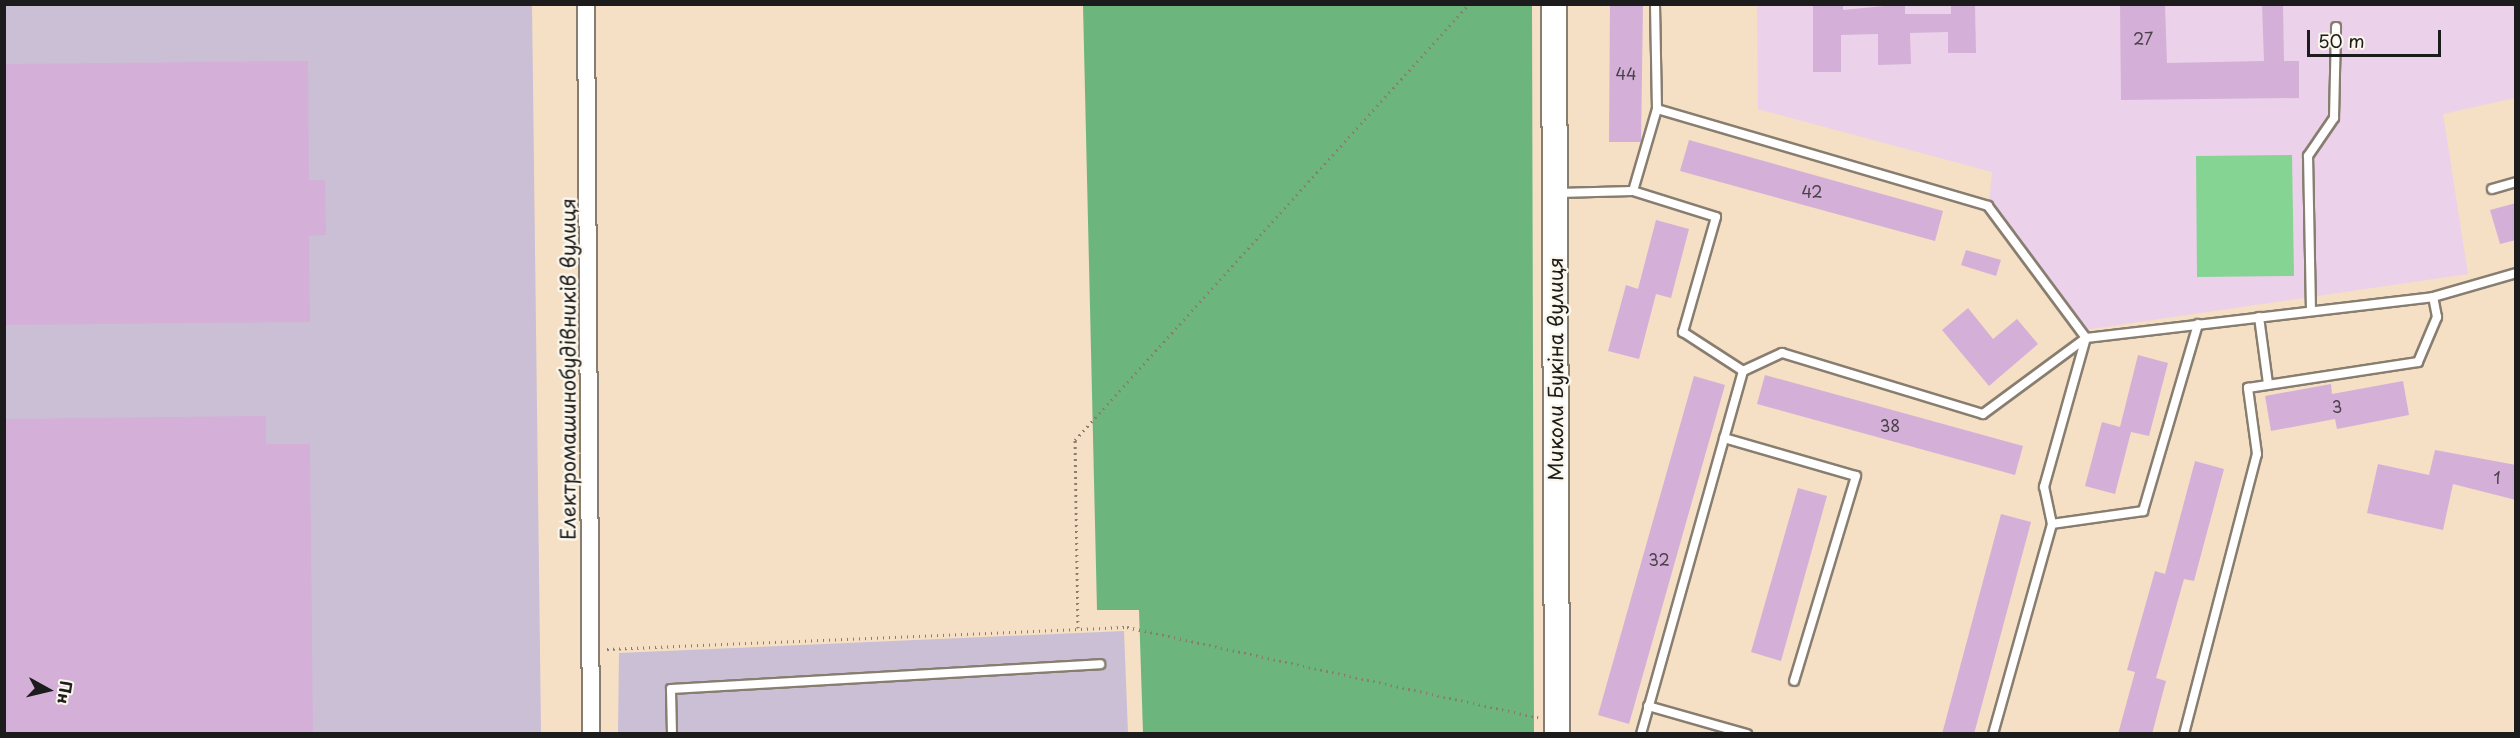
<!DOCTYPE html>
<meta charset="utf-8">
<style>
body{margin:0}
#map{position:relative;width:2520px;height:738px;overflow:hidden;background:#f5dfc5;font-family:"Playpen Sans",sans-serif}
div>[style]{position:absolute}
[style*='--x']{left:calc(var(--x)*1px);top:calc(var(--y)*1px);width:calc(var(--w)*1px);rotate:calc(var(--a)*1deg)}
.built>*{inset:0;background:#ecd1ea}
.industrial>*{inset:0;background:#cbbfd5}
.green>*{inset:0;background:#86d493}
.forest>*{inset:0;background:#6cb67d}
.building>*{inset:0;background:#d4b0d8}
.path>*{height:3px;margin-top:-1.5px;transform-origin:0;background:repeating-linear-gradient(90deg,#887e70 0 1.5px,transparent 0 6px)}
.roads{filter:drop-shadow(2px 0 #887e70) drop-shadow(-2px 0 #887e70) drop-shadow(0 2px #887e70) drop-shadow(0 -2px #887e70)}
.lane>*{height:8px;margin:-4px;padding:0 4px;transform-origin:4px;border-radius:4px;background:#fff}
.street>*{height:16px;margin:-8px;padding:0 8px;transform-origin:8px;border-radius:8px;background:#fff}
.secondary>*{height:24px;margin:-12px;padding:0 12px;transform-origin:12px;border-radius:12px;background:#fff}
span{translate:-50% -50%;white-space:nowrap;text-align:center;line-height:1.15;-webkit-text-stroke:5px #fbf7ec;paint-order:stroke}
.number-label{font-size:16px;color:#4a414b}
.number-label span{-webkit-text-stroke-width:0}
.street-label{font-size:20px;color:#1c1c1c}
.frame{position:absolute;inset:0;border:6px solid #1c1c1c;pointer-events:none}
.north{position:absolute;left:18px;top:660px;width:60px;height:60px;-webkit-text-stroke:4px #fbf7ec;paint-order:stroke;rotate:98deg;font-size:16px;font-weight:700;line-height:24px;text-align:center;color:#1c1c1c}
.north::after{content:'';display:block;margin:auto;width:21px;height:27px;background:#1c1c1c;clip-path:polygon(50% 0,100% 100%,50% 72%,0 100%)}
.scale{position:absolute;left:2307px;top:30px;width:134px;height:27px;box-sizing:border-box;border:3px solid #1c1c1c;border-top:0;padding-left:8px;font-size:18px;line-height:21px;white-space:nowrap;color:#1c1c1c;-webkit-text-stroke:4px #fbf7ec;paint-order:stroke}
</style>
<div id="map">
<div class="built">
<div style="clip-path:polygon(1757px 5px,2515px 5px,2515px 98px,2443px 114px,2468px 274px,2084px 330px,1989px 202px,1992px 172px,1758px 109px)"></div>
</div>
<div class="industrial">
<div style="clip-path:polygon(4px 5px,532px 5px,541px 733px,5px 733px)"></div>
<div style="clip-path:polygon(1124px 631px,1128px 733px,618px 734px,619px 653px)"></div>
</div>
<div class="green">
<div style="clip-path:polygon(2292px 155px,2294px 276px,2197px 277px,2196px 156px)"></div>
</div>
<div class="forest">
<div style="clip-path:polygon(1083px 5px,1532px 5px,1534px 733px,1143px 733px,1139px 610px,1097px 610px)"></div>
</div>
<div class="building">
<div style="clip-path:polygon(1610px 4px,1643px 4px,1641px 142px,1609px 142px)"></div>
<div style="clip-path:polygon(1813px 4px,1843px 4px,1843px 10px,1905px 4px,1905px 14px,1951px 14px,1951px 4px,1975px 4px,1976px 53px,1948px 53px,1948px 32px,1910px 33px,1911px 64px,1878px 65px,1878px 34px,1841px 35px,1841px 72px,1813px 72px)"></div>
<div style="clip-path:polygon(2120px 4px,2165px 4px,2167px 63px,2264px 61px,2262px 4px,2283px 4px,2284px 61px,2299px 61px,2299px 98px,2121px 100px)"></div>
<div style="clip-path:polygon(308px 61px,309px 180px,325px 180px,326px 235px,309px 236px,310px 322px,4px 325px,4px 64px)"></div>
<div style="clip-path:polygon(1689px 140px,1943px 211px,1935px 241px,1680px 171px)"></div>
<div style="clip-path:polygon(2516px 203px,2516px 240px,2500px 244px,2490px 210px)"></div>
<div style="clip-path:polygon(1656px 220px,1689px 229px,1671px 298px,1656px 294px,1639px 359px,1608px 351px,1626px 285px,1638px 289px)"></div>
<div style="clip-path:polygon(1966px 250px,2001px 260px,1996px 276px,1961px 265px)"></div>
<div style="clip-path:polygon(1968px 308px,1993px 339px,2017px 319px,2038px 344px,1989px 386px,1942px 330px)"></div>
<div style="clip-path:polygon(2138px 355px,2168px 363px,2149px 436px,2131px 432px,2115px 494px,2085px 486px,2102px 422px,2120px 427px)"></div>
<div style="clip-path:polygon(1765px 375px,2023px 446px,2015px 475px,1757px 404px)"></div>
<div style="clip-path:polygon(1694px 376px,1725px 385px,1629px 724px,1598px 715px)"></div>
<div style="clip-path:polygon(2403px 381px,2409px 415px,2337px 429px,2335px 419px,2271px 431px,2265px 396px,2331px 384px,2332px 394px)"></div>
<div style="clip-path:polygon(266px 416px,266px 444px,310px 444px,313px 734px,4px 734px,4px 419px)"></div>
<div style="clip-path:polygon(2435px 450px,2516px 465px,2516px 500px,2453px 484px,2443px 530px,2367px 513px,2378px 464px,2429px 475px)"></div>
<div style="clip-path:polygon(2195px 461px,2224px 469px,2194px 581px,2184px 579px,2156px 678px,2166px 681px,2152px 734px,2118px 734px,2135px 672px,2127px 670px,2155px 571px,2165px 574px)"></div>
<div style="clip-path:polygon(1798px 488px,1827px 496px,1781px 661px,1751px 652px)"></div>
<div style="clip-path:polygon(2001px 514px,2031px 522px,1974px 734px,1942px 734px)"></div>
</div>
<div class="path">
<div style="--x:1078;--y:628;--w:188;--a:-90.9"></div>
<div style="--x:1075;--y:440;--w:588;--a:-47.9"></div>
<div style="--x:607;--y:649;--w:520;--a:-2.42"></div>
<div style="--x:1127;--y:627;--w:421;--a:12.4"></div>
</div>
<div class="roads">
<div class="lane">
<div style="--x:1657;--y:109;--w:345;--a:16.3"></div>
<div style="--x:1988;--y:206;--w:164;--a:53.4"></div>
<div style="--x:2492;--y:189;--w:25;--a:-16"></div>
<div style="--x:1633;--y:191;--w:85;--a:-73.7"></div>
<div style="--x:1657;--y:109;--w:105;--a:-91.1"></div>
<div style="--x:1558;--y:193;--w:75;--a:-1.5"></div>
<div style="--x:1633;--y:191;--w:87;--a:17.4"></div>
<div style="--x:1716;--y:217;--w:120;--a:106"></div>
<div style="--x:1683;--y:332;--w:72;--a:33"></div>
<div style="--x:2311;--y:311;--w:155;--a:-91.1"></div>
<div style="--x:2308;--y:156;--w:46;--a:-55.6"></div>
<div style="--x:2334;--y:118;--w:91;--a:-88.7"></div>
<div style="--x:2259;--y:317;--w:68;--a:82.3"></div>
<div style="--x:1724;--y:438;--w:137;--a:16.1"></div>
<div style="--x:1856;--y:476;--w:214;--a:106.8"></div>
<div style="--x:2052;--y:524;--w:92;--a:-8.1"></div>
<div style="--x:2143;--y:511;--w:195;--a:-73.6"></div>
<div style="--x:1648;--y:706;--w:103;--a:15.8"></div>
<div style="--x:672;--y:734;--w:45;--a:-91.3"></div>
<div style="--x:671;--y:689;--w:430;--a:-3.3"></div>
<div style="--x:1641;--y:734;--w:377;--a:-74.3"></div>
<div style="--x:1743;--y:371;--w:43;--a:-24.8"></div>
<div style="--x:1782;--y:353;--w:210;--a:16.9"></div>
<div style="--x:1983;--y:414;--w:128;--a:-36.4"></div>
<div style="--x:2086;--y:338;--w:349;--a:-6.7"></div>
<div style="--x:2433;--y:297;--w:86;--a:-16.1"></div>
<div style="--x:1993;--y:734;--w:218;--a:-74.3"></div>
<div style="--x:2052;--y:524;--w:38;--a:-102"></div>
<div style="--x:2044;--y:487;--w:155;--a:-74.3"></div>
<div style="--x:2184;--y:734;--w:289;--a:-75.4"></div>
<div style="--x:2257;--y:454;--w:67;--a:-97.8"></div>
<div style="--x:2248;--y:388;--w:172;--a:-8.7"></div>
<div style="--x:2418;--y:362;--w:49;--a:-67.1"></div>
<div style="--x:2437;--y:317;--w:20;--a:-101"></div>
</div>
<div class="street">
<div style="--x:586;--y:4;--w:730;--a:89.61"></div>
</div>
<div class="secondary">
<div style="--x:1554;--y:4;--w:730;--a:89.76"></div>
</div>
</div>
<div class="number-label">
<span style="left:2143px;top:38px">27</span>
<span style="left:1626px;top:73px">44</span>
<span style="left:1812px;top:191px">42</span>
<span style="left:2337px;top:406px">3</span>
<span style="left:1890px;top:425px">38</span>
<span style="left:2497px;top:477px">1</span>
<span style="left:1659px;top:559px">32</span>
</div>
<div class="street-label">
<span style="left:568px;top:369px;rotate:-90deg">Електромашинобудівників вулиця</span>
<span style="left:1555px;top:369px;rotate:-90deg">Миколи Букіна вулиця</span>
</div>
<div class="frame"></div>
<div class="north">Пн</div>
<div class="scale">50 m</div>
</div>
